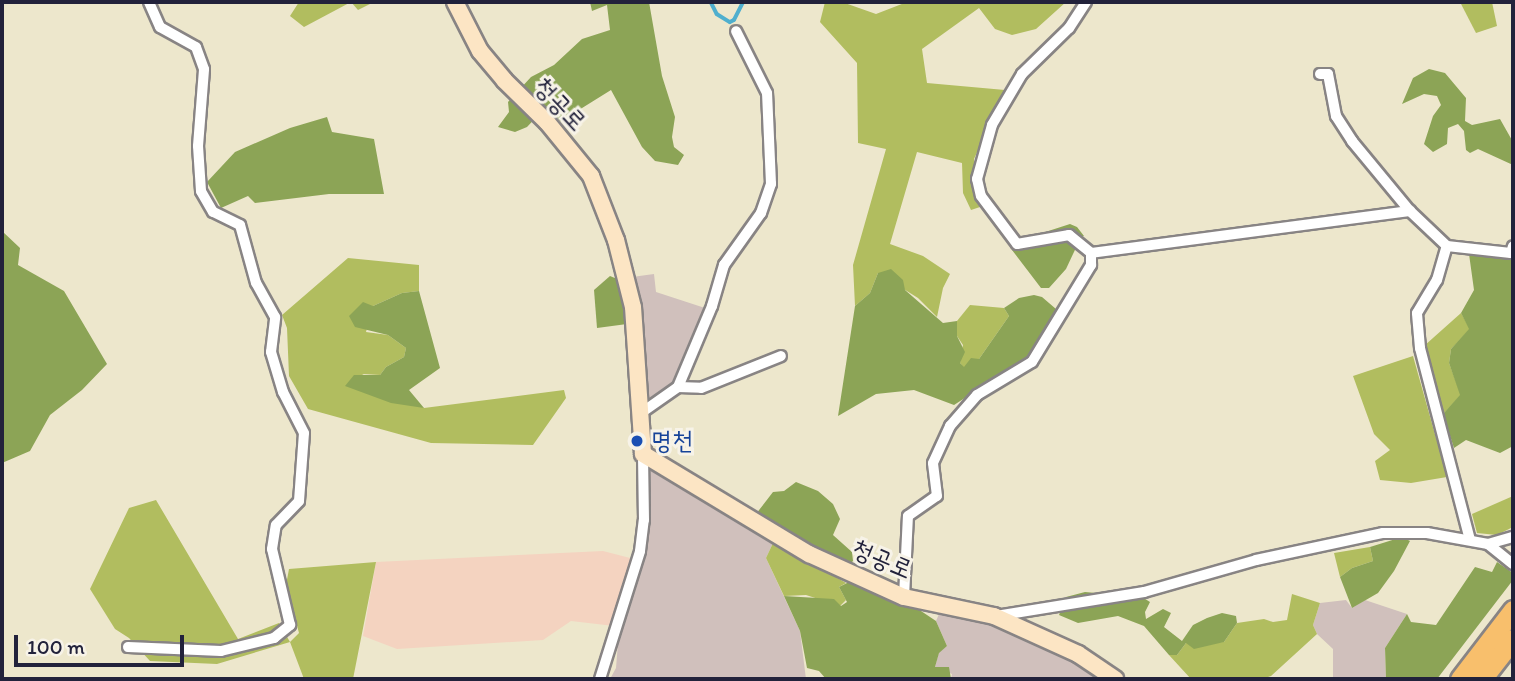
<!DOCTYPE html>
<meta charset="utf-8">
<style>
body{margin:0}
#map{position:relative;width:1515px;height:681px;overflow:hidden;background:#ede7cc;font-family:Itim,"Poor Story",sans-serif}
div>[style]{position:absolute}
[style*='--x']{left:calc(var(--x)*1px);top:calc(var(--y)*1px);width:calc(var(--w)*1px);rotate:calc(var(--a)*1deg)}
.built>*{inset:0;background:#f4d3c0}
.industrial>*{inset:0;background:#d0c0bc}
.green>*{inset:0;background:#b1bd5f}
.forest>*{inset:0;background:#8ca456}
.stream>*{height:3.5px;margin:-1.75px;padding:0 1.75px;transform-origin:1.75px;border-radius:1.75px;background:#4fafce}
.roads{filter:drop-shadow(2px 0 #888484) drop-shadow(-2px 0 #888484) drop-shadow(0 2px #888484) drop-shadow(0 -2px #888484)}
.street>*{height:10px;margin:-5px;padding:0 5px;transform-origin:5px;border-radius:5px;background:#fff}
.secondary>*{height:16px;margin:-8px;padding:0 8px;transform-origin:8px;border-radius:8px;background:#fce5c4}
.highway>*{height:19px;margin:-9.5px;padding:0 9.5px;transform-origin:9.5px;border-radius:9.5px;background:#f8bf6c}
.dots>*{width:19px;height:19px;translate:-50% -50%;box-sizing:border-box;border:4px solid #f7f3e8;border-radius:50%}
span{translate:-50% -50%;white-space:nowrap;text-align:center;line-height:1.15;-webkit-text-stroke:6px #f7f3e8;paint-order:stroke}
.street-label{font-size:26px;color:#22223b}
.transit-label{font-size:26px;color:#164399}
.left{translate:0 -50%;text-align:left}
.frame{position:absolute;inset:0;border:4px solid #22223b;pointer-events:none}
.scale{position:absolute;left:14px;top:635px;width:170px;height:32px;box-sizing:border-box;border:4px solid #22223b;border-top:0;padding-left:9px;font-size:21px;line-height:24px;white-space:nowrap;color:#22223b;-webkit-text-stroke:5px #f7f3e8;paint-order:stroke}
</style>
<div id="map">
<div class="built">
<div style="clip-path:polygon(603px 551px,634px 559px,614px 626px,571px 621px,543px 640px,397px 649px,363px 636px,376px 562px)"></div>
</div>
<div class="industrial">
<div style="clip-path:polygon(654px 274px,656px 292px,705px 308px,675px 385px,644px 406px,632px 277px)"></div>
<div style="clip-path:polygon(648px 464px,774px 541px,766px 558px,800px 631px,806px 679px,610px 679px,616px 668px,618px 643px,647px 517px)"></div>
<div style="clip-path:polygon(1346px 600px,1352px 608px,1365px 600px,1407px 614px,1385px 648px,1386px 679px,1333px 679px,1333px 649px,1317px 634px,1313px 625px,1320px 603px)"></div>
<div style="clip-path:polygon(939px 614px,1006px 626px,1089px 669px,1103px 679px,951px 679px,952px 674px,935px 667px,939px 652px,947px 646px,936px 621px)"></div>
</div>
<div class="green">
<div style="clip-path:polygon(299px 2px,374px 2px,358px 10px,351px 2px,304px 27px,290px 16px)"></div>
<div style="clip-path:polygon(825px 2px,842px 2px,876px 14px,907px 2px,1066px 2px,1036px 29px,1012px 35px,995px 29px,979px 8px,922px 49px,927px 83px,1005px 90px,974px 159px,980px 207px,971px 210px,963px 193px,962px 163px,917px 152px,890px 244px,923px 256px,950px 274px,943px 288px,937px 317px,918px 298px,878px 273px,870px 293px,855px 306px,853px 265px,886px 149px,858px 143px,857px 63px,820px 22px)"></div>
<div style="clip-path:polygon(1460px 2px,1492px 2px,1497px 26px,1476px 33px)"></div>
<div style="clip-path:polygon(348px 258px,419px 265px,419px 291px,402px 293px,373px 306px,366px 332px,388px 335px,406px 348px,404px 357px,386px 367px,380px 375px,362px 374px,424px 408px,564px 390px,566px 398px,533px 445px,431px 443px,308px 409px,289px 376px,287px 328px,282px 315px)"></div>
<div style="clip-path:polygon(970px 305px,1004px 308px,1009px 316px,979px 359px,964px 368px,960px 363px,963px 345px,957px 336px,957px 321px)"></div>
<div style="clip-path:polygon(1461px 313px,1470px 329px,1451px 349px,1449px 363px,1461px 395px,1443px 414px,1424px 346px)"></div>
<div style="clip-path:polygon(1413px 356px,1447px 477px,1411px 483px,1380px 480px,1375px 461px,1390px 450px,1374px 434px,1353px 376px)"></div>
<div style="clip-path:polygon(1513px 496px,1513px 527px,1497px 535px,1477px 533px,1472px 514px)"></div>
<div style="clip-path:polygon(156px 500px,238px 639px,279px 623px,290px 642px,299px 633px,286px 585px,289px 569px,376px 562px,353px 679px,304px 679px,290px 642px,217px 664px,150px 661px,129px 638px,115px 629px,90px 589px,129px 508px)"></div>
<div style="clip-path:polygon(774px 541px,846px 583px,839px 587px,846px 600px,840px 606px,806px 595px,784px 596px,766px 558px)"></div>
<div style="clip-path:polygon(1370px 547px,1373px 561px,1352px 568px,1340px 577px,1334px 553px)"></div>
<div style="clip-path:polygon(1292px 594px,1320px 603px,1313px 625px,1317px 634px,1271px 676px,1262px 679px,1191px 679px,1169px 655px,1177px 655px,1186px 643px,1224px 642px,1237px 623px,1264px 619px,1273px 622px,1287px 620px)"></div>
</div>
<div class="forest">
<div style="clip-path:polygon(590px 2px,649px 2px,662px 76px,675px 117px,672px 137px,674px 147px,684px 155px,678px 165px,655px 161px,642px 147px,611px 90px,558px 123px,543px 110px,527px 127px,515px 132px,498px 127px,509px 112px,508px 102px,531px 77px,554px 65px,582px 39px,610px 30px,607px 5px,592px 11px)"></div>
<div style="clip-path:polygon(1429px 69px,1445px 73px,1466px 98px,1465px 121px,1472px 125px,1500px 119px,1513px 142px,1513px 165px,1478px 149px,1470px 153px,1466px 150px,1464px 131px,1458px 124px,1448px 128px,1447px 144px,1433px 152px,1424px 144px,1433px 116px,1441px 105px,1437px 96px,1424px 94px,1402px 104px,1413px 78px)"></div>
<div style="clip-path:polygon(327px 117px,332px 132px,374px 139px,384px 194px,329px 194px,255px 203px,248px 196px,221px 208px,207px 182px,235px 152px,290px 128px)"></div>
<div style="clip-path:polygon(1070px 224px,1077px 227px,1084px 236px,1081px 237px,1066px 269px,1049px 288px,1041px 288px,1012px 250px,1028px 247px,1039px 234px)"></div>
<div style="clip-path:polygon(2px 231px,20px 248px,18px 265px,64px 291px,107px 364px,82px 390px,50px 415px,30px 451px,2px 463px)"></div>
<div style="clip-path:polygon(1469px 254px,1513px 257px,1513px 446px,1500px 453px,1466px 440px,1454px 448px,1443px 414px,1460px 395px,1449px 363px,1451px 349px,1469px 329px,1461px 313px,1474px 290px)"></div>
<div style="clip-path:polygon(891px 269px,903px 280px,905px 290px,943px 323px,957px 321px,957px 336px,965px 352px,960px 363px,964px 367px,971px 358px,979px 359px,1009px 316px,1004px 308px,1019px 298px,1034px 295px,1042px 297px,1056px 309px,1031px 355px,954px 405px,914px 390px,876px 394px,838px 416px,855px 306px,870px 293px,878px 273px)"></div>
<div style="clip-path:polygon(610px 276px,634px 286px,627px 324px,597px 328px,594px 290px)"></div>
<div style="clip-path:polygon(419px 291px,440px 368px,409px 390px,424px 408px,391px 403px,345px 386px,354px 375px,380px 375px,386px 367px,404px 357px,406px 348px,388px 335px,355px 327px,349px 316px,363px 302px,373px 306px,402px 293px)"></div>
<div style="clip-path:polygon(796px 482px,818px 491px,833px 504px,840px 519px,833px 535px,852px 552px,853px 561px,849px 565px,838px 562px,756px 514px,773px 492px,784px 491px)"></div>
<div style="clip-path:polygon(1402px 537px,1410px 541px,1394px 571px,1378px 593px,1352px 608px,1340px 577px,1352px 568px,1373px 561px,1370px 547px)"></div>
<div style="clip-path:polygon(1497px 562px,1513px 573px,1513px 580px,1437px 679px,1386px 679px,1385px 648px,1407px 614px,1411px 622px,1436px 625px,1475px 567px,1492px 572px)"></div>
<div style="clip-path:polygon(853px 580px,906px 601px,936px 621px,947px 646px,939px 653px,935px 667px,949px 667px,951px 679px,826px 679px,819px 671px,807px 668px,800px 631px,784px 596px,834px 599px,841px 606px,847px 602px,839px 587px)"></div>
<div style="clip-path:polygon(1085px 592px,1142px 597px,1150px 602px,1145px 612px,1146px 619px,1163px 609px,1171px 613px,1164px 627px,1182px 641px,1193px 625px,1207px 618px,1222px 613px,1236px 616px,1237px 623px,1224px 642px,1194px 649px,1186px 643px,1177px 655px,1169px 655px,1144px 626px,1118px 616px,1078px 623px,1059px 615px,1066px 597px)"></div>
</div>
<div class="stream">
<div style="--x:711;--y:2;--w:13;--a:63"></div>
<div style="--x:717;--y:14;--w:15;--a:32"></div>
<div style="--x:730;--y:22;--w:4;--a:-27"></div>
<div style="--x:734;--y:20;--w:20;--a:-63"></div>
</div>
<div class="roads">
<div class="street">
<div style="--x:1086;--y:2;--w:31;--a:123"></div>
<div style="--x:1069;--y:28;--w:66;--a:135.6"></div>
<div style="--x:1022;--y:74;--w:59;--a:120.5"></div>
<div style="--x:992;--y:125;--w:56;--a:105.5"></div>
<div style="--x:977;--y:179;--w:17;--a:77"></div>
<div style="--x:981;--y:196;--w:60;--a:53.1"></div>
<div style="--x:1017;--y:244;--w:53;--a:-9.8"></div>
<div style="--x:1069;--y:235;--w:28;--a:39"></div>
<div style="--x:1091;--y:253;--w:322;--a:-7.5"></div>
<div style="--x:1320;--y:74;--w:8;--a:0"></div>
<div style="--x:1328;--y:74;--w:43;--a:79.2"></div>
<div style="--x:1336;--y:116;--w:30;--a:57"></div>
<div style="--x:1352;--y:141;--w:91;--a:50.4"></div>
<div style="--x:1410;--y:211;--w:51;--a:43.4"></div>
<div style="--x:678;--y:387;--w:23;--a:2"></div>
<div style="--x:701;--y:388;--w:86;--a:-21.8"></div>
<div style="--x:641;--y:413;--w:45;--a:-35.1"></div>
<div style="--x:678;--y:387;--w:88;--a:-67.2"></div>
<div style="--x:712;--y:306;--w:43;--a:-73.7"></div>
<div style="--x:724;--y:265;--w:64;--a:-54.6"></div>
<div style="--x:761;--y:213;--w:31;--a:-71"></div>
<div style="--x:771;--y:184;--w:91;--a:-92.5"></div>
<div style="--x:767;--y:93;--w:69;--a:-116.6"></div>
<div style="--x:1470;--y:540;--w:198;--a:-104.6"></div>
<div style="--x:1420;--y:348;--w:35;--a:-95"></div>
<div style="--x:1417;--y:313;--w:39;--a:-59"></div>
<div style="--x:1437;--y:280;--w:35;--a:-74"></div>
<div style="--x:1447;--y:246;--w:64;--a:6.2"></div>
<div style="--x:1511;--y:253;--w:7;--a:-74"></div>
<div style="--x:1488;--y:544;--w:32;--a:39"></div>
<div style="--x:904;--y:597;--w:81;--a:-87.2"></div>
<div style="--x:908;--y:516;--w:35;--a:-35"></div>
<div style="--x:937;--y:496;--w:33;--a:-97"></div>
<div style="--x:933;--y:463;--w:41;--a:-65.3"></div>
<div style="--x:950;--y:426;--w:41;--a:-48.9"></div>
<div style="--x:977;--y:395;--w:64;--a:-31"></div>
<div style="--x:1032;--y:362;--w:114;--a:-58.7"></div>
<div style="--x:1091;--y:265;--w:12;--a:-90"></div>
<div style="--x:996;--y:616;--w:150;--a:-9.2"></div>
<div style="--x:1144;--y:592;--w:116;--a:-15.9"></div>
<div style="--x:1256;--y:560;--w:130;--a:-12"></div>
<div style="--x:1383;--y:533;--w:44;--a:0"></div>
<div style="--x:1427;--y:533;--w:62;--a:10.2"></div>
<div style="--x:1488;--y:544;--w:26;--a:-16"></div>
<div style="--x:128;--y:647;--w:93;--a:2.5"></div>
<div style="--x:221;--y:651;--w:55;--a:-13.8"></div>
<div style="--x:274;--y:638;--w:21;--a:-39"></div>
<div style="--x:290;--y:625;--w:78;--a:-103.3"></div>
<div style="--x:272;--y:549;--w:24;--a:-81"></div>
<div style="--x:276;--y:525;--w:33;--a:-46"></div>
<div style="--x:299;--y:501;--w:68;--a:-85.8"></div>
<div style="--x:304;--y:433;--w:46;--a:-117.1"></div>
<div style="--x:283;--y:392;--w:42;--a:-106.7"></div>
<div style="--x:271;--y:352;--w:35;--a:-83"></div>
<div style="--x:275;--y:317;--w:39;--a:-119"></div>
<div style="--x:256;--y:283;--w:60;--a:-105.4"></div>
<div style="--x:240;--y:225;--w:30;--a:-154"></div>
<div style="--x:213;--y:212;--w:24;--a:-120"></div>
<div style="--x:201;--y:191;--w:45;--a:-93.8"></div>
<div style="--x:198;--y:146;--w:77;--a:-85.5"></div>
<div style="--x:204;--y:69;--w:23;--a:-110"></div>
<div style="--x:196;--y:47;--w:41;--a:-150.9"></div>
<div style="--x:160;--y:27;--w:27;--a:-114"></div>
<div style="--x:600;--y:679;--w:134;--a:-72.6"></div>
<div style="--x:640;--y:551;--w:31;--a:-83"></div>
<div style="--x:644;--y:520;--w:66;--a:-90.9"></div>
</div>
<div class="secondary">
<div style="--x:455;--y:2;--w:55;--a:63"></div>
<div style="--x:480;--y:51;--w:38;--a:50"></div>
<div style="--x:504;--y:80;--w:60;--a:44.3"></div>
<div style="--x:547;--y:122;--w:70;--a:50.8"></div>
<div style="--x:591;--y:176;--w:69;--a:68.7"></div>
<div style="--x:616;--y:240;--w:69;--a:75.8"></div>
<div style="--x:633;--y:307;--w:147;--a:86.1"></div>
<div style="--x:643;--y:454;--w:194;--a:31.1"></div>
<div style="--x:809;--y:554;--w:104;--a:24.4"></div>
<div style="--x:904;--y:597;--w:92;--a:11.9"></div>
<div style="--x:994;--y:616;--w:92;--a:24.3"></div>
<div style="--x:1078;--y:654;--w:45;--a:34"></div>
</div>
<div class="highway">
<div style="--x:1460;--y:679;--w:87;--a:-52.5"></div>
<div style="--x:1482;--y:679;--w:51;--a:-52.2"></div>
</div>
</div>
<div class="dots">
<div style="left:637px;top:441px;background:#1a4fb4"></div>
</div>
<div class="street-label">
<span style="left:560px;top:104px;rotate:47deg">청공로</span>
<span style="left:882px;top:559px;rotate:23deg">청공로</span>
</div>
<div class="transit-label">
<span class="left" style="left:651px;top:441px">명천</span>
</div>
<div class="frame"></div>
<div class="scale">100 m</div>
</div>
